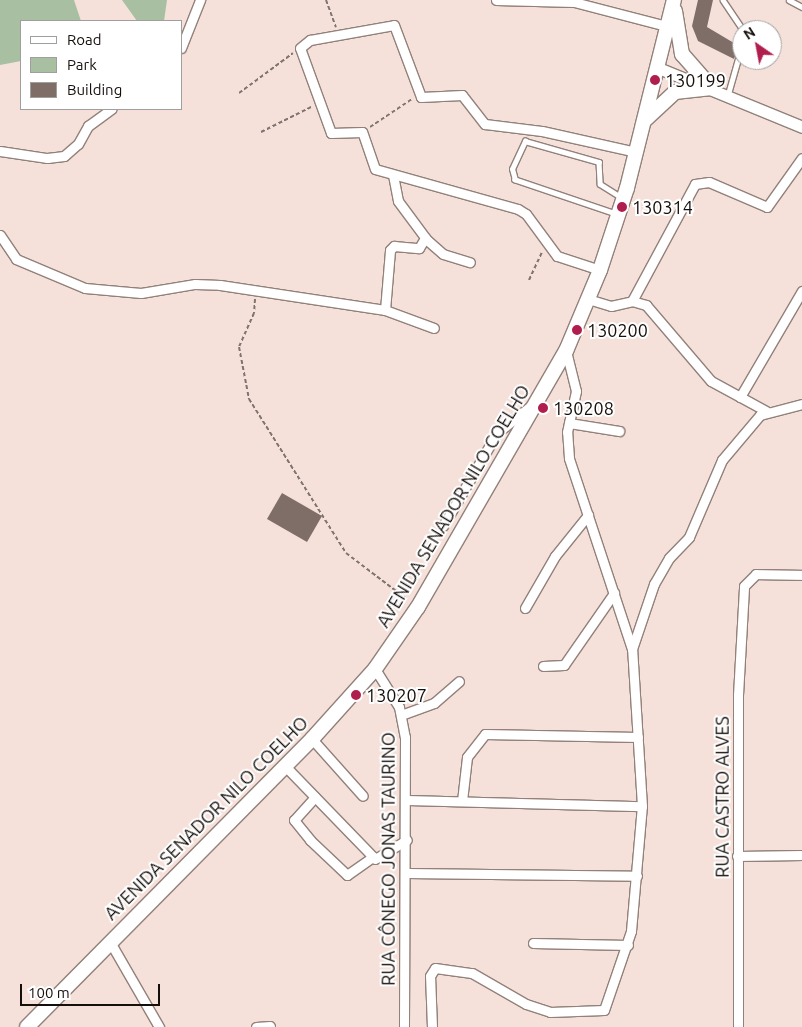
<!DOCTYPE html>
<meta charset="utf-8">
<style>
body{margin:0}
#map{position:relative;width:802px;height:1027px;overflow:hidden;background:#f5e1da;font-family:Ubuntu,sans-serif}
div>[style]{position:absolute}
[style*='--x']{left:calc(var(--x)*1px);top:calc(var(--y)*1px);width:calc(var(--w)*1px);rotate:calc(var(--a)*1deg)}
.green>*{inset:0;background:#a8bfa2}
.building>*{inset:0;background:#7f6e68}
.path>*{height:2px;margin-top:-1px;transform-origin:0;background:repeating-linear-gradient(90deg,#80736f 0 4px,transparent 0 6.5px)}
.roads{filter:drop-shadow(1px 0 #92817a) drop-shadow(-1px 0 #92817a) drop-shadow(0 1px #92817a) drop-shadow(0 -1px #92817a)}
.lane>*{height:4.5px;margin:-2.25px;padding:0 2.25px;transform-origin:2.25px;border-radius:2.25px;background:#fff}
.street>*{height:9px;margin:-4.5px;padding:0 4.5px;transform-origin:4.5px;border-radius:4.5px;background:#fff}
.secondary>*{height:11px;margin:-5.5px;padding:0 5.5px;transform-origin:5.5px;border-radius:5.5px;background:#fff}
.primary>*{height:14px;margin:-7px;padding:0 7px;transform-origin:7px;border-radius:7px;background:#fff}
.dots>*{width:14px;height:14px;translate:-50% -50%;box-sizing:border-box;border:2px solid #fff;border-radius:50%}
span{translate:-50% -50%;white-space:nowrap;text-align:center;line-height:1.15;-webkit-text-stroke:4px #fff;paint-order:stroke}
.poi-label{font-size:18px;color:#150f0c}
.left{translate:0 -50%;text-align:left}
.street-label{font-size:18px;color:#150f0c}
.legend{position:absolute;left:20px;top:20px;width:162px;height:90px;box-sizing:border-box;background:#fff;border:1px solid #a19f9e;margin:0;padding:6px 9px;list-style:none;font-size:15px;color:#150f0c}
.legend li{display:flex;align-items:center;gap:10px;height:25px}
.legend b{width:25px;border:1px solid #a19f9e}
.north{position:absolute;left:732px;top:20px;width:50px;height:50px;box-sizing:border-box;background:#fff;border:1px solid #a19f9e;border-radius:50%;rotate:327deg;font-size:14px;font-weight:700;line-height:20px;text-align:center;color:#150f0c}
.north::after{content:'';display:block;margin:auto;width:18px;height:22px;background:#b01e4e;clip-path:polygon(50% 0,100% 100%,50% 72%,0 100%)}
.scale{position:absolute;left:20px;top:984px;width:140px;height:22px;box-sizing:border-box;border:2px solid #150f0c;border-top:0;padding-left:6px;font-size:15px;line-height:18px;white-space:nowrap;color:#150f0c;-webkit-text-stroke:4px #fff;paint-order:stroke}
</style>
<div id="map">
<div class="green">
<div style="clip-path:polygon(0 0,74px 0,81px 21px,21px 21px,21px 61px,0 65px)"></div>
<div style="clip-path:polygon(122px 0,167px 0,164px 21px,137px 21px)"></div>
</div>
<div class="building">
<div style="clip-path:polygon(698px 0,713px 0,707px 27px,739px 46px,734px 59px,698px 41px,692px 26px)"></div>
<div style="clip-path:polygon(282px 493px,322px 516px,307px 542px,267px 519px)"></div>
</div>
<div class="path">
<div style="--x:326;--y:0;--w:29;--a:70"></div>
<div style="--x:239;--y:93;--w:67;--a:-36.5"></div>
<div style="--x:370;--y:127;--w:50;--a:-33.7"></div>
<div style="--x:261;--y:132;--w:58;--a:-26.6"></div>
<div style="--x:529;--y:280;--w:31;--a:-65"></div>
<div style="--x:255;--y:299;--w:14;--a:94"></div>
<div style="--x:254;--y:313;--w:37;--a:114"></div>
<div style="--x:239;--y:347;--w:53;--a:79.1"></div>
<div style="--x:249;--y:399;--w:182;--a:57.8"></div>
<div style="--x:346;--y:553;--w:78;--a:37.2"></div>
</div>
<div class="roads">
<div class="lane">
<div style="--x:723;--y:0;--w:36;--a:56"></div>
<div style="--x:789;--y:0;--w:15;--a:28"></div>
<div style="--x:728;--y:94;--w:51;--a:-74.1"></div>
<div style="--x:616;--y:214;--w:107;--a:-161.4"></div>
<div style="--x:515;--y:180;--w:11;--a:-105"></div>
<div style="--x:512;--y:169;--w:31;--a:-65"></div>
<div style="--x:525;--y:141;--w:77;--a:15.8"></div>
<div style="--x:599;--y:162;--w:22;--a:87"></div>
<div style="--x:600;--y:184;--w:26;--a:32"></div>
</div>
<div class="street">
<div style="--x:496;--y:0;--w:78;--a:1.5"></div>
<div style="--x:574;--y:2;--w:95;--a:14.6"></div>
<div style="--x:181;--y:48;--w:52;--a:-68.4"></div>
<div style="--x:0;--y:151;--w:48;--a:8.5"></div>
<div style="--x:47;--y:158;--w:17;--a:-7"></div>
<div style="--x:64;--y:156;--w:18;--a:-41"></div>
<div style="--x:78;--y:144;--w:21;--a:-61"></div>
<div style="--x:88;--y:126;--w:29;--a:-36"></div>
<div style="--x:393;--y:175;--w:26;--a:79"></div>
<div style="--x:398;--y:201;--w:49;--a:53.4"></div>
<div style="--x:427;--y:240;--w:21;--a:41"></div>
<div style="--x:443;--y:254;--w:28;--a:17"></div>
<div style="--x:0;--y:235;--w:29;--a:56"></div>
<div style="--x:16;--y:259;--w:75;--a:22.8"></div>
<div style="--x:85;--y:288;--w:56;--a:5.1"></div>
<div style="--x:141;--y:293;--w:55;--a:-9.5"></div>
<div style="--x:195;--y:284;--w:25;--a:2"></div>
<div style="--x:220;--y:285;--w:167;--a:8.6"></div>
<div style="--x:385;--y:310;--w:52;--a:20.2"></div>
<div style="--x:600;--y:270;--w:45;--a:-162"></div>
<div style="--x:557;--y:256;--w:52;--a:-126.4"></div>
<div style="--x:526;--y:214;--w:9;--a:-148"></div>
<div style="--x:518;--y:209;--w:148;--a:-164.4"></div>
<div style="--x:375;--y:169;--w:39;--a:-109"></div>
<div style="--x:362;--y:132;--w:31;--a:178"></div>
<div style="--x:331;--y:133;--w:90;--a:-110"></div>
<div style="--x:300;--y:48;--w:13;--a:-39"></div>
<div style="--x:310;--y:40;--w:85;--a:-10.1"></div>
<div style="--x:394;--y:25;--w:77;--a:69.4"></div>
<div style="--x:421;--y:97;--w:41;--a:-2.8"></div>
<div style="--x:462;--y:95;--w:37;--a:52"></div>
<div style="--x:485;--y:124;--w:57;--a:7"></div>
<div style="--x:542;--y:131;--w:96;--a:12.6"></div>
<div style="--x:588;--y:299;--w:24;--a:17"></div>
<div style="--x:611;--y:306;--w:22;--a:-13"></div>
<div style="--x:632;--y:301;--w:15;--a:16"></div>
<div style="--x:646;--y:305;--w:100;--a:49.5"></div>
<div style="--x:711;--y:381;--w:63;--a:28.6"></div>
<div style="--x:632;--y:301;--w:133;--a:-61.7"></div>
<div style="--x:695;--y:184;--w:14;--a:-8"></div>
<div style="--x:709;--y:182;--w:63;--a:23.3"></div>
<div style="--x:767;--y:207;--w:60;--a:-54.5"></div>
<div style="--x:385;--y:310;--w:60;--a:-85.2"></div>
<div style="--x:390;--y:250;--w:6;--a:-45"></div>
<div style="--x:394;--y:246;--w:25;--a:5"></div>
<div style="--x:419;--y:248;--w:12;--a:-59"></div>
<div style="--x:740;--y:397;--w:123;--a:-59.7"></div>
<div style="--x:569;--y:423;--w:51;--a:9.1"></div>
<div style="--x:443;--y:526;--w:108;--a:-59.9"></div>
<div style="--x:497;--y:433;--w:45;--a:-38.7"></div>
<div style="--x:525;--y:608;--w:60;--a:-60"></div>
<div style="--x:555;--y:556;--w:53;--a:-51.2"></div>
<div style="--x:632;--y:649;--w:69;--a:-71.3"></div>
<div style="--x:654;--y:584;--w:30;--a:-60"></div>
<div style="--x:669;--y:558;--w:29;--a:-46"></div>
<div style="--x:689;--y:537;--w:84;--a:-66.8"></div>
<div style="--x:722;--y:460;--w:59;--a:-49.8"></div>
<div style="--x:760;--y:415;--w:43;--a:-14.7"></div>
<div style="--x:543;--y:666;--w:21;--a:-3"></div>
<div style="--x:564;--y:665;--w:88;--a:-55.2"></div>
<div style="--x:375;--y:669;--w:45;--a:57.7"></div>
<div style="--x:399;--y:707;--w:31;--a:79"></div>
<div style="--x:405;--y:737;--w:290;--a:90.2"></div>
<div style="--x:401;--y:715;--w:35;--a:-20"></div>
<div style="--x:434;--y:703;--w:33;--a:-41"></div>
<div style="--x:312;--y:739;--w:76;--a:48.2"></div>
<div style="--x:285;--y:766;--w:129;--a:45.9"></div>
<div style="--x:375;--y:859;--w:37;--a:-31"></div>
<div style="--x:315;--y:797;--w:31;--a:132"></div>
<div style="--x:294;--y:820;--w:26;--a:51"></div>
<div style="--x:310;--y:840;--w:51;--a:43.4"></div>
<div style="--x:347;--y:875;--w:32;--a:-35"></div>
<div style="--x:407;--y:800;--w:235;--a:1.5"></div>
<div style="--x:462;--y:801;--w:44;--a:-83.5"></div>
<div style="--x:467;--y:757;--w:29;--a:-52"></div>
<div style="--x:485;--y:734;--w:153;--a:1.1"></div>
<div style="--x:737;--y:856;--w:65;--a:-0.9"></div>
<div style="--x:407;--y:873;--w:230;--a:0.7"></div>
<div style="--x:110;--y:942;--w:98;--a:60"></div>
<div style="--x:533;--y:943;--w:95;--a:1.2"></div>
<div style="--x:256;--y:1027;--w:14;--a:-4"></div>
<div style="--x:432;--y:1027;--w:51;--a:-92.2"></div>
<div style="--x:430;--y:976;--w:9;--a:-58"></div>
<div style="--x:435;--y:968;--w:37;--a:8"></div>
<div style="--x:472;--y:973;--w:62;--a:29.9"></div>
<div style="--x:526;--y:1004;--w:25;--a:18"></div>
<div style="--x:550;--y:1012;--w:54;--a:-2.1"></div>
<div style="--x:604;--y:1010;--w:83;--a:-71.1"></div>
<div style="--x:631;--y:931;--w:125;--a:-85"></div>
<div style="--x:642;--y:806;--w:157;--a:-93.6"></div>
<div style="--x:632;--y:649;--w:201;--a:-108.3"></div>
<div style="--x:569;--y:458;--w:26;--a:-94"></div>
<div style="--x:567;--y:432;--w:42;--a:-77.6"></div>
<div style="--x:576;--y:391;--w:41;--a:-104"></div>
<div style="--x:738;--y:1027;--w:332;--a:-90"></div>
<div style="--x:738;--y:695;--w:109;--a:-86.8"></div>
<div style="--x:744;--y:586;--w:17;--a:-45"></div>
<div style="--x:756;--y:574;--w:46;--a:1.2"></div>
</div>
<div class="secondary">
<div style="--x:656;--y:67;--w:158;--a:22.3"></div>
</div>
<div class="primary">
<div style="--x:675;--y:11;--w:44;--a:80.8"></div>
<div style="--x:682;--y:54;--w:45;--a:48.6"></div>
<div style="--x:644;--y:121;--w:42;--a:-43.1"></div>
<div style="--x:675;--y:92;--w:37;--a:-6"></div>
<div style="--x:27;--y:1027;--w:405;--a:-45.3"></div>
<div style="--x:312;--y:739;--w:94;--a:-48"></div>
<div style="--x:375;--y:669;--w:75;--a:-55.3"></div>
<div style="--x:418;--y:607;--w:296;--a:-60"></div>
<div style="--x:566;--y:351;--w:88;--a:-67.2"></div>
<div style="--x:600;--y:270;--w:86;--a:-71.8"></div>
<div style="--x:627;--y:188;--w:194;--a:-76"></div>
</div>
</div>
<div class="dots">
<div style="left:655px;top:80px;background:#b01e4e"></div>
<div style="left:622px;top:207px;background:#b01e4e"></div>
<div style="left:577px;top:330px;background:#b01e4e"></div>
<div style="left:543px;top:408px;background:#b01e4e"></div>
<div style="left:356px;top:695px;background:#b01e4e"></div>
</div>
<div class="poi-label">
<span class="left" style="left:665px;top:80px">130199</span>
<span class="left" style="left:632px;top:207px">130314</span>
<span class="left" style="left:587px;top:330px">130200</span>
<span class="left" style="left:553px;top:408px">130208</span>
<span class="left" style="left:366px;top:695px">130207</span>
</div>
<div class="street-label">
<span style="left:453px;top:506px;rotate:-59deg">AVENIDA SENADOR NILO COELHO</span>
<span style="left:722px;top:797px;rotate:-90deg">RUA CASTRO ALVES</span>
<span style="left:206px;top:818px;rotate:-45deg">AVENIDA SENADOR NILO COELHO</span>
<span style="left:388px;top:859px;rotate:-90deg">RUA CÔNEGO JONAS TAURINO</span>
</div>
<ul class="legend">
<li><b style="height:6px;background:#fff"></b>Road</li>
<li><b style="height:14px;background:#a8bfa2"></b>Park</li>
<li><b style="height:14px;background:#7f6e68"></b>Building</li>
</ul>
<div class="north">N</div>
<div class="scale">100 m</div>
</div>
